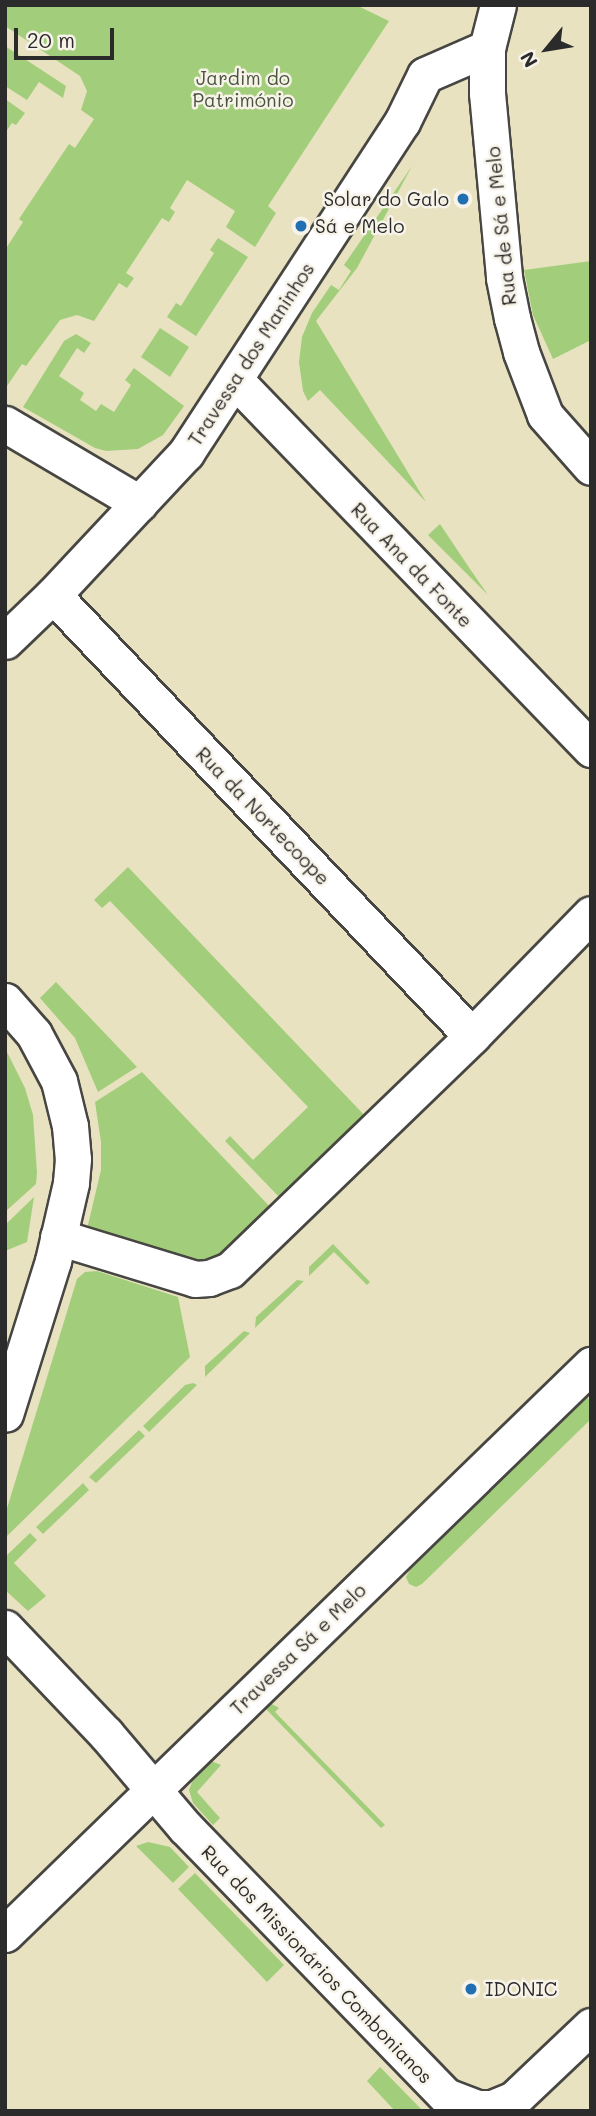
<!DOCTYPE html>
<meta charset="utf-8">
<style>
body{margin:0}
#map{position:relative;width:596px;height:2116px;overflow:hidden;background:#e8e2c1;font-family:Mali,sans-serif}
div>[style]{position:absolute}
[style*='--x']{left:calc(var(--x)*1px);top:calc(var(--y)*1px);width:calc(var(--w)*1px);rotate:calc(var(--a)*1deg)}
.green>*{inset:0;background:#a2ce7b}
.roads{filter:drop-shadow(2px 0 #474642) drop-shadow(-2px 0 #474642) drop-shadow(0 2px #474642) drop-shadow(0 -2px #474642)}
.street>*{height:35px;margin:-17.5px;padding:0 17.5px;transform-origin:17.5px;border-radius:17.5px;background:#fff}
.dots>*{width:19px;height:19px;translate:-50% -50%;box-sizing:border-box;border:4px solid #f7f3e8;border-radius:50%}
span{translate:-50% -50%;white-space:nowrap;text-align:center;line-height:1.15;-webkit-text-stroke:5px #f7f3e8;paint-order:stroke}
.park-label{font-size:19px;color:#49543f}
.poi-label{font-size:19px;color:#2b2b2b}
.right{translate:-100% -50%;text-align:right}
.left{translate:0 -50%;text-align:left}
.street-label{font-size:19px;color:#2b2b2b}
.frame{position:absolute;inset:0;border:7px solid #2b2b2b;pointer-events:none}
.north{position:absolute;left:512px;top:14px;width:70px;height:70px;-webkit-text-stroke:5px #f7f3e8;paint-order:stroke;rotate:240deg;font-size:19px;font-weight:700;line-height:28px;text-align:center;color:#2b2b2b}
.north::after{content:'';display:block;margin:auto;width:24px;height:32px;background:#2b2b2b;clip-path:polygon(50% 0,100% 100%,50% 72%,0 100%)}
.scale{position:absolute;left:14px;top:28px;width:100px;height:32px;box-sizing:border-box;border:4px solid #2b2b2b;border-top:0;padding-left:9px;font-size:21px;line-height:24px;white-space:nowrap;color:#2b2b2b;-webkit-text-stroke:5px #f7f3e8;paint-order:stroke}
</style>
<div id="map">
<div class="green">
<div style="clip-path:polygon(5px 5px,356px 5px,389px 21px,268px 206px,276px 213px,255px 247px,226px 227px,235px 211px,187px 180px,170px 208px,175px 212px,169px 222px,162px 218px,126px 273px,134px 278px,127px 288px,119px 283px,94px 321px,77px 315px,60px 320px,26px 366px,22px 364px,5px 389px,5px 250px,23px 222px,19px 219px,69px 144px,75px 148px,94px 119px,81px 110px,87px 91px,80px 76px,5px 26px)"></div>
<div style="clip-path:polygon(5px 46px,66px 86px,63px 98px,39px 82px,27px 100px,5px 86px)"></div>
<div style="clip-path:polygon(5px 99px,25px 113px,16px 125px,12px 123px,5px 133px)"></div>
<div style="clip-path:polygon(412px 166px,357px 268px,316px 321px,426px 502px,320px 390px,308px 401px,303px 391px,299px 362px,302px 337px,312px 313px,331px 285px,339px 290px,351px 271px,344px 265px)"></div>
<div style="clip-path:polygon(218px 238px,248px 257px,196px 336px,167px 317px,176px 303px,181px 306px,214px 253px,210px 250px)"></div>
<div style="clip-path:polygon(591px 261px,591px 340px,553px 359px,533px 315px,524px 270px)"></div>
<div style="clip-path:polygon(160px 328px,189px 347px,170px 377px,141px 357px)"></div>
<div style="clip-path:polygon(76px 334px,91px 343px,84px 353px,77px 348px,59px 376px,84px 393px,80px 400px,96px 411px,101px 404px,114px 412px,131px 385px,125px 380px,134px 368px,184px 406px,163px 435px,138px 449px,106px 451px,95px 448px,23px 407px,64px 341px)"></div>
<div style="clip-path:polygon(440px 524px,470px 569px,488px 595px,428px 535px)"></div>
<div style="clip-path:polygon(128px 867px,368px 1119px,283px 1201px,225px 1141px,230px 1136px,253px 1160px,308px 1107px,110px 901px,102px 908px,94px 900px)"></div>
<div style="clip-path:polygon(56px 982px,137px 1067px,98px 1092px,75px 1038px,40px 998px)"></div>
<div style="clip-path:polygon(5px 1048px,25px 1088px,33px 1115px,37px 1173px,36px 1184px,5px 1212px)"></div>
<div style="clip-path:polygon(142px 1072px,274px 1211px,233px 1251px,198px 1265px,87px 1229px,101px 1170px,101px 1142px,95px 1102px)"></div>
<div style="clip-path:polygon(34px 1197px,27px 1242px,5px 1251px,5px 1225px)"></div>
<div style="clip-path:polygon(333px 1244px,370px 1282px,367px 1285px,334px 1252px,309px 1276px,309px 1267px)"></div>
<div style="clip-path:polygon(97px 1271px,178px 1297px,190px 1357px,5px 1538px,5px 1515px,77px 1279px,85px 1272px)"></div>
<div style="clip-path:polygon(297px 1280px,304px 1281px,255px 1328px,256px 1317px)"></div>
<div style="clip-path:polygon(244px 1331px,250px 1333px,205px 1377px,205px 1366px)"></div>
<div style="clip-path:polygon(193px 1383px,197px 1385px,149px 1432px,143px 1426px,185px 1385px)"></div>
<div style="clip-path:polygon(587px 1397px,591px 1401px,591px 1419px,422px 1584px,416px 1587px,409px 1584px,406px 1577px,410px 1570px)"></div>
<div style="clip-path:polygon(139px 1430px,145px 1436px,96px 1483px,89px 1477px)"></div>
<div style="clip-path:polygon(83px 1483px,89px 1490px,43px 1534px,36px 1527px)"></div>
<div style="clip-path:polygon(30px 1533px,37px 1540px,14px 1563px,46px 1596px,28px 1611px,5px 1590px,5px 1557px)"></div>
<div style="clip-path:polygon(270px 1703px,279px 1708px,275px 1712px,385px 1825px,381px 1828px,265px 1708px)"></div>
<div style="clip-path:polygon(211px 1761px,221px 1765px,197px 1792px,220px 1818px,213px 1825px,193px 1803px,189px 1790px,195px 1774px)"></div>
<div style="clip-path:polygon(148px 1842px,170px 1847px,189px 1867px,173px 1883px,136px 1846px)"></div>
<div style="clip-path:polygon(195px 1873px,284px 1965px,267px 1982px,178px 1889px)"></div>
<div style="clip-path:polygon(380px 2067px,423px 2111px,395px 2111px,367px 2081px)"></div>
</div>
<div class="roads">
<div class="street">
<div style="--x:498;--y:5;--w:44;--a:104.3"></div>
<div style="--x:487;--y:48;--w:45;--a:90"></div>
<div style="--x:487;--y:93;--w:186;--a:84.7"></div>
<div style="--x:504;--y:278;--w:41;--a:78.7"></div>
<div style="--x:512;--y:318;--w:35;--a:75"></div>
<div style="--x:521;--y:352;--w:67;--a:69.1"></div>
<div style="--x:545;--y:415;--w:69;--a:48.5"></div>
<div style="--x:235;--y:380;--w:513;--a:46.03"></div>
<div style="--x:5;--y:424;--w:156;--a:30.5"></div>
<div style="--x:53;--y:595;--w:608;--a:46.47"></div>
<div style="--x:5;--y:641;--w:66;--a:-43.8"></div>
<div style="--x:53;--y:595;--w:195;--a:-46.9"></div>
<div style="--x:186;--y:453;--w:395;--a:-56.9"></div>
<div style="--x:402;--y:122;--w:52;--a:-63.9"></div>
<div style="--x:425;--y:75;--w:68;--a:-23.5"></div>
<div style="--x:5;--y:1001;--w:44;--a:48.7"></div>
<div style="--x:34;--y:1034;--w:53;--a:62"></div>
<div style="--x:59;--y:1081;--w:46;--a:76.3"></div>
<div style="--x:70;--y:1126;--w:33;--a:85"></div>
<div style="--x:73;--y:1159;--w:24;--a:95"></div>
<div style="--x:71;--y:1183;--w:80;--a:103"></div>
<div style="--x:53;--y:1261;--w:160;--a:107.4"></div>
<div style="--x:58;--y:1237;--w:143;--a:17"></div>
<div style="--x:195;--y:1279;--w:14;--a:-4"></div>
<div style="--x:209;--y:1278;--w:22;--a:-21"></div>
<div style="--x:230;--y:1270;--w:337;--a:-44"></div>
<div style="--x:472;--y:1036;--w:170;--a:-45.7"></div>
<div style="--x:5;--y:1628;--w:146;--a:46.4"></div>
<div style="--x:106;--y:1734;--w:122;--a:49.7"></div>
<div style="--x:185;--y:1827;--w:375;--a:45.9"></div>
<div style="--x:446;--y:2096;--w:33;--a:21"></div>
<div style="--x:477;--y:2108;--w:15;--a:0"></div>
<div style="--x:492;--y:2108;--w:24;--a:-22"></div>
<div style="--x:514;--y:2099;--w:106;--a:-43.5"></div>
<div style="--x:5;--y:1934;--w:817;--a:-44.16"></div>
</div>
</div>
<div class="dots">
<div style="left:463px;top:199px;background:#1f6fb2"></div>
<div style="left:301px;top:226px;background:#1f6fb2"></div>
<div style="left:471px;top:1989px;background:#1f6fb2"></div>
</div>
<div class="park-label">
<span style="left:243px;top:89px">Jardim do<br>Património</span>
</div>
<div class="poi-label">
<span class="right" style="left:449px;top:199px">Solar do Galo</span>
<span class="left" style="left:315px;top:226px">Sá e Melo</span>
<span class="left" style="left:485px;top:1989px">IDONIC</span>
</div>
<div class="street-label">
<span style="left:501px;top:226px;rotate:-96deg">Rua de Sá e Melo</span>
<span style="left:251px;top:354px;rotate:-57deg">Travessa dos Maninhos</span>
<span style="left:412px;top:565px;rotate:46deg">Rua Ana da Fonte</span>
<span style="left:263px;top:816px;rotate:46deg">Rua da Nortecoope</span>
<span style="left:298px;top:1649px;rotate:-44deg">Travessa Sá e Melo</span>
<span style="left:317px;top:1964px;rotate:46deg">Rua dos Missionários Combonianos</span>
</div>
<div class="frame"></div>
<div class="north">N</div>
<div class="scale">20 m</div>
</div>
